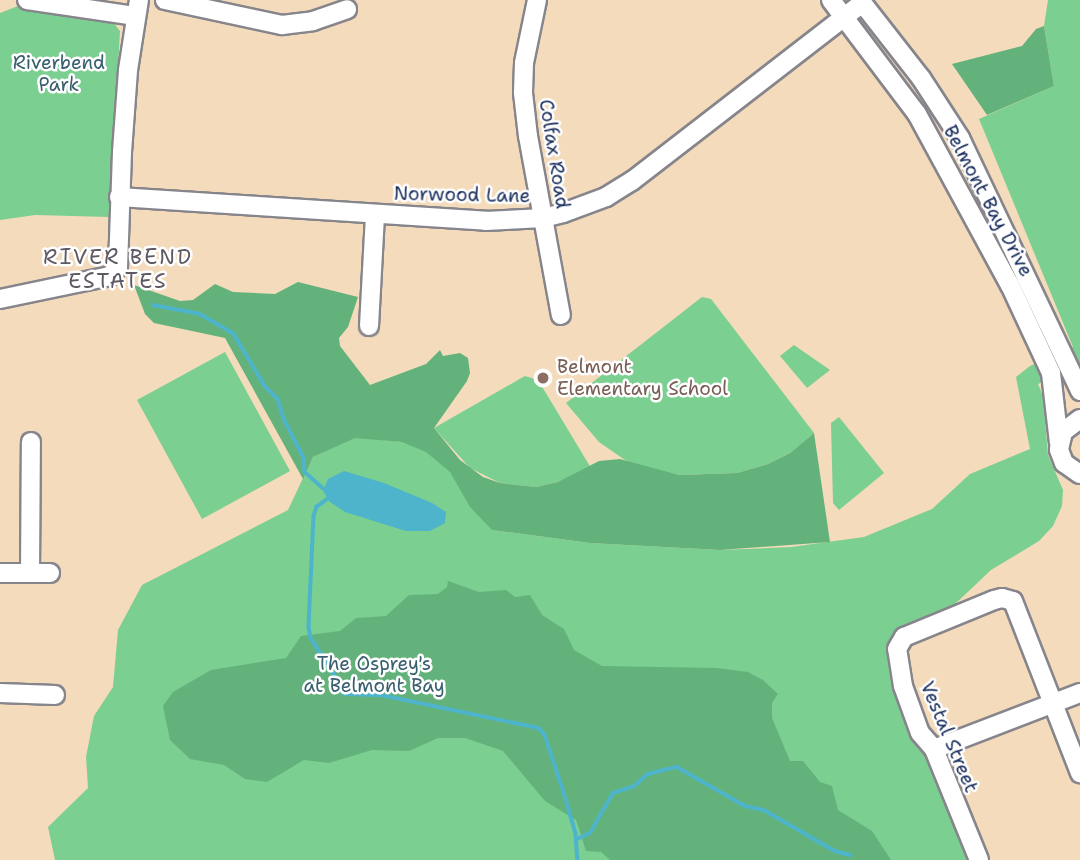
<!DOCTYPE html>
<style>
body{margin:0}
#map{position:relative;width:1080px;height:860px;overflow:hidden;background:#f3dbbb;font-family:"Shantell Sans",sans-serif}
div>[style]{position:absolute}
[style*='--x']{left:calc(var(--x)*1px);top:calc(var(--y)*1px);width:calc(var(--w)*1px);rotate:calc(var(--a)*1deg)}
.green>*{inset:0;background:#7bcf91}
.forest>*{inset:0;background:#64b27b}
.water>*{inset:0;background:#4db4cc}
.stream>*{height:3.5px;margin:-1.75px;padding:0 1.75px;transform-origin:1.75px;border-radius:1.75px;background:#4db4cc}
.roads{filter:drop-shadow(2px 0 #87858c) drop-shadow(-2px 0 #87858c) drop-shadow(0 2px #87858c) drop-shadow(0 -2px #87858c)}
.minor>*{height:18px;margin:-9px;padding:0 9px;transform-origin:9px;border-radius:9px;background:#fff}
.dots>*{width:19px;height:19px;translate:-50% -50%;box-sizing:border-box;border:4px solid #fff;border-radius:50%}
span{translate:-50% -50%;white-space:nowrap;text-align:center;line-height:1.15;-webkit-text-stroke:5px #fff;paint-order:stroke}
.park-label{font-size:19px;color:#385f6d}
.street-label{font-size:19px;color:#1b2f5e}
.education-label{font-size:19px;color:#785e54}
.left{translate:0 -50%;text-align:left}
.neighbourhood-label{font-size:21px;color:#5f5963;letter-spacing:2px}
</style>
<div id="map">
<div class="green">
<div style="clip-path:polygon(1048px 0,1080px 0,1080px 365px,1038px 384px,1043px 396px,1048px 455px,1063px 490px,1062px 506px,1053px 526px,1039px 541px,991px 570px,954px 605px,923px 622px,893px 633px,887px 646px,894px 688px,901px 706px,930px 760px,972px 860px,55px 860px,48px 827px,88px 788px,86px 757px,94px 716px,113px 687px,118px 630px,142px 585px,288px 510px,313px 457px,355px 437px,421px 444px,452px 464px,492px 530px,590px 543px,720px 550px,791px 547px,864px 537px,932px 509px,970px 474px,1030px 449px,1016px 377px,1030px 366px,1073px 347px,979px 119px,1054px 86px,1044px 26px)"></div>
<div style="clip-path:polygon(18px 6px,112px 21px,120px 31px,110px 217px,35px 215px,0 220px,0 13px)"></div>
<div style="clip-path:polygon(702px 297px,711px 299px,814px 433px,790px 453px,768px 464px,737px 473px,679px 475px,645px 468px,625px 460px,599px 442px,566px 403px)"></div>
<div style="clip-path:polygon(794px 345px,830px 370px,807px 388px,780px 356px)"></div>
<div style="clip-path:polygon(225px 352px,290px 471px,202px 519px,137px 400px)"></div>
<div style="clip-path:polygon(525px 376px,538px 380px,591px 468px,558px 482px,536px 487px,500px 483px,470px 468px,434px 428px)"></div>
<div style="clip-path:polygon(839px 417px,884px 473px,839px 510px,833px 503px,831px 423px)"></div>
</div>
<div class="forest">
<div style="clip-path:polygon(1044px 26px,1054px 86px,987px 115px,952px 64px,1022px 46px,1036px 29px)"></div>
<div style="clip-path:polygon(298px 282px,358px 297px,348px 327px,339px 338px,340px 346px,370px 385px,426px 364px,440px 350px,443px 356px,460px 353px,468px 358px,470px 373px,467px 381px,434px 428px,460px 460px,483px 477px,500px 483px,536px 487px,558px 482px,599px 461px,620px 459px,679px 475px,737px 473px,768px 464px,790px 453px,814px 433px,830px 542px,720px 550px,590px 543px,492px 530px,470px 507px,450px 472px,426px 452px,402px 442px,355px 438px,313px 457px,303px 479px,225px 338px,154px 323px,145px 314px,134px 285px,180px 301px,193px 300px,215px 284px,233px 292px,275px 294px)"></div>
<div style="clip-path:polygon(448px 581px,479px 592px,506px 590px,515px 597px,530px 595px,542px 615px,564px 629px,574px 650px,602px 666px,717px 668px,748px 672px,763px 680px,778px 694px,772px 703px,772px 718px,790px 761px,803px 761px,820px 782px,832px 786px,838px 810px,872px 831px,891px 860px,610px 860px,601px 852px,586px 851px,576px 820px,545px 801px,503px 751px,465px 738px,438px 738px,409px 751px,372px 750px,329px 763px,304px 760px,267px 782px,245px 779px,224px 765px,190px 759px,170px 740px,163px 706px,173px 692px,211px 670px,286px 658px,301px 636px,340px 631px,356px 618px,386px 616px,409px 595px,438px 594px,447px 587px)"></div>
</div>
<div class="water">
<div style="clip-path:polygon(344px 471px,384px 483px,432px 503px,446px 512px,445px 523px,430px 531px,406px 531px,345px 512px,330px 502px,323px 491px,328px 479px)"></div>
</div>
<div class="stream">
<div style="--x:153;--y:305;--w:48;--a:10.8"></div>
<div style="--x:200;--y:314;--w:39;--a:30"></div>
<div style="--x:234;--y:334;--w:61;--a:59.2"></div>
<div style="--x:265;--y:386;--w:18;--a:45"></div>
<div style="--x:278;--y:399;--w:21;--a:73"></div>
<div style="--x:284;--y:419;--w:44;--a:62.9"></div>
<div style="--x:304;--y:458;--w:14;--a:86"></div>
<div style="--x:305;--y:472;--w:24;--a:42"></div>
<div style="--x:328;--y:499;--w:14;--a:144"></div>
<div style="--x:317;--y:507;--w:9;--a:108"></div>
<div style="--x:314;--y:516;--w:111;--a:92.6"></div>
<div style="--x:309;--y:627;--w:11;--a:80"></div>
<div style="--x:311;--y:638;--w:49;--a:57.6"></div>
<div style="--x:337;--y:679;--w:10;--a:79"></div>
<div style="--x:339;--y:689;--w:8;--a:40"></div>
<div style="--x:345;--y:694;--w:36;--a:2"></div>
<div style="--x:381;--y:695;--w:161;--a:11.8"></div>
<div style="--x:539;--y:728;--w:9;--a:49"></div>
<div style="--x:545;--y:735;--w:67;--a:71.8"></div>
<div style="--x:566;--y:799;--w:36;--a:74"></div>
<div style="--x:576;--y:834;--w:26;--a:86"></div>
<div style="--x:577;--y:839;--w:14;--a:-25"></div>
<div style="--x:590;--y:833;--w:46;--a:-60.1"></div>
<div style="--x:613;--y:793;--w:22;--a:-18"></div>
<div style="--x:634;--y:786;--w:18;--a:-41"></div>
<div style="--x:648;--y:774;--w:30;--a:-14"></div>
<div style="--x:677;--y:767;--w:78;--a:29.8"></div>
<div style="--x:745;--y:806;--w:19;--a:12"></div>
<div style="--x:764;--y:810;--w:82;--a:30"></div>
<div style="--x:835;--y:851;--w:16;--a:15"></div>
</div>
<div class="roads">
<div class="minor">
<div style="--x:27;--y:0;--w:110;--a:8.4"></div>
<div style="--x:165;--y:0;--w:120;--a:12.1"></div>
<div style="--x:282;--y:25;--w:31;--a:-7"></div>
<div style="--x:313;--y:21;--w:36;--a:-19"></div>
<div style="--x:537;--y:0;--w:64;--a:101.7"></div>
<div style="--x:524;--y:63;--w:30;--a:92"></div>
<div style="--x:523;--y:93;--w:43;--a:83.4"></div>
<div style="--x:528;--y:136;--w:182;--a:79.6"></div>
<div style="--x:831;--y:0;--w:143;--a:53"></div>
<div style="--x:917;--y:114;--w:195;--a:61.5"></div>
<div style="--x:1010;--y:285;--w:97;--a:65"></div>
<div style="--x:1051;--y:373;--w:70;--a:83.5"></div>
<div style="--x:860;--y:0;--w:99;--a:52"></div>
<div style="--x:921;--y:78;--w:72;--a:57"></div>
<div style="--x:960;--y:138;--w:280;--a:64.6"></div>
<div style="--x:119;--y:197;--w:368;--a:3.7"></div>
<div style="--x:486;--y:221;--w:57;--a:-3"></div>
<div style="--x:543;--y:218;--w:21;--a:-14"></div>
<div style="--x:563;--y:213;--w:46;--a:-20.4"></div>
<div style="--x:606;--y:197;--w:31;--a:-32"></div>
<div style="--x:632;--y:181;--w:291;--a:-37.7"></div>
<div style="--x:0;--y:299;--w:112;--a:-11.8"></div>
<div style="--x:110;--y:276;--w:12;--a:-48"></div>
<div style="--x:118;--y:267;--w:115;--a:-88"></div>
<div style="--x:122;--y:152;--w:82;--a:-85.8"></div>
<div style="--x:128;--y:70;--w:71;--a:-81.1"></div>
<div style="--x:369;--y:326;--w:112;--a:-86.9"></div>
<div style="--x:1080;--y:419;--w:21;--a:143"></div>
<div style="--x:1063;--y:432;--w:18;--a:103"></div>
<div style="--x:1059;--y:450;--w:14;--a:69"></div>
<div style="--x:1064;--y:463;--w:19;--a:35"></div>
<div style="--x:30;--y:572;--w:130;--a:-89.6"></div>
<div style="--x:0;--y:573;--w:50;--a:0"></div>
<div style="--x:0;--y:693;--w:55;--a:2.1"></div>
<div style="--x:934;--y:749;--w:156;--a:-21"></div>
<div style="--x:979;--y:860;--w:120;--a:-112.1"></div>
<div style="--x:934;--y:749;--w:21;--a:-131"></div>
<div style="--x:920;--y:733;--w:50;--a:-109.9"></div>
<div style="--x:903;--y:686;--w:37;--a:-99"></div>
<div style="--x:897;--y:649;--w:14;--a:-60"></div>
<div style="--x:904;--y:637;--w:97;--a:-22.3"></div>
<div style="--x:994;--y:600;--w:8;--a:-14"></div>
<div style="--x:1002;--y:598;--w:11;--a:15"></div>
<div style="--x:1013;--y:601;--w:185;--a:68.7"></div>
</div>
</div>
<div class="dots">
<div style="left:543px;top:378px;background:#8d6e63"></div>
</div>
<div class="park-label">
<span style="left:59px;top:74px">Riverbend<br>Park</span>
<span style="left:374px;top:675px">The Osprey's<br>at Belmont Bay</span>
</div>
<div class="street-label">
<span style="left:554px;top:154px;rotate:81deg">Colfax Road</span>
<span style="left:462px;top:195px;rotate:1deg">Norwood Lane</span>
<span style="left:988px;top:201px;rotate:62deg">Belmont Bay Drive</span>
<span style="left:949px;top:737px;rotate:67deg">Vestal Street</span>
</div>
<div class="education-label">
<span class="left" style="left:557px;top:378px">Belmont<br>Elementary School</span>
</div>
<div class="neighbourhood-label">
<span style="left:118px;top:269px">RIVER BEND<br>ESTATES</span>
</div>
</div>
